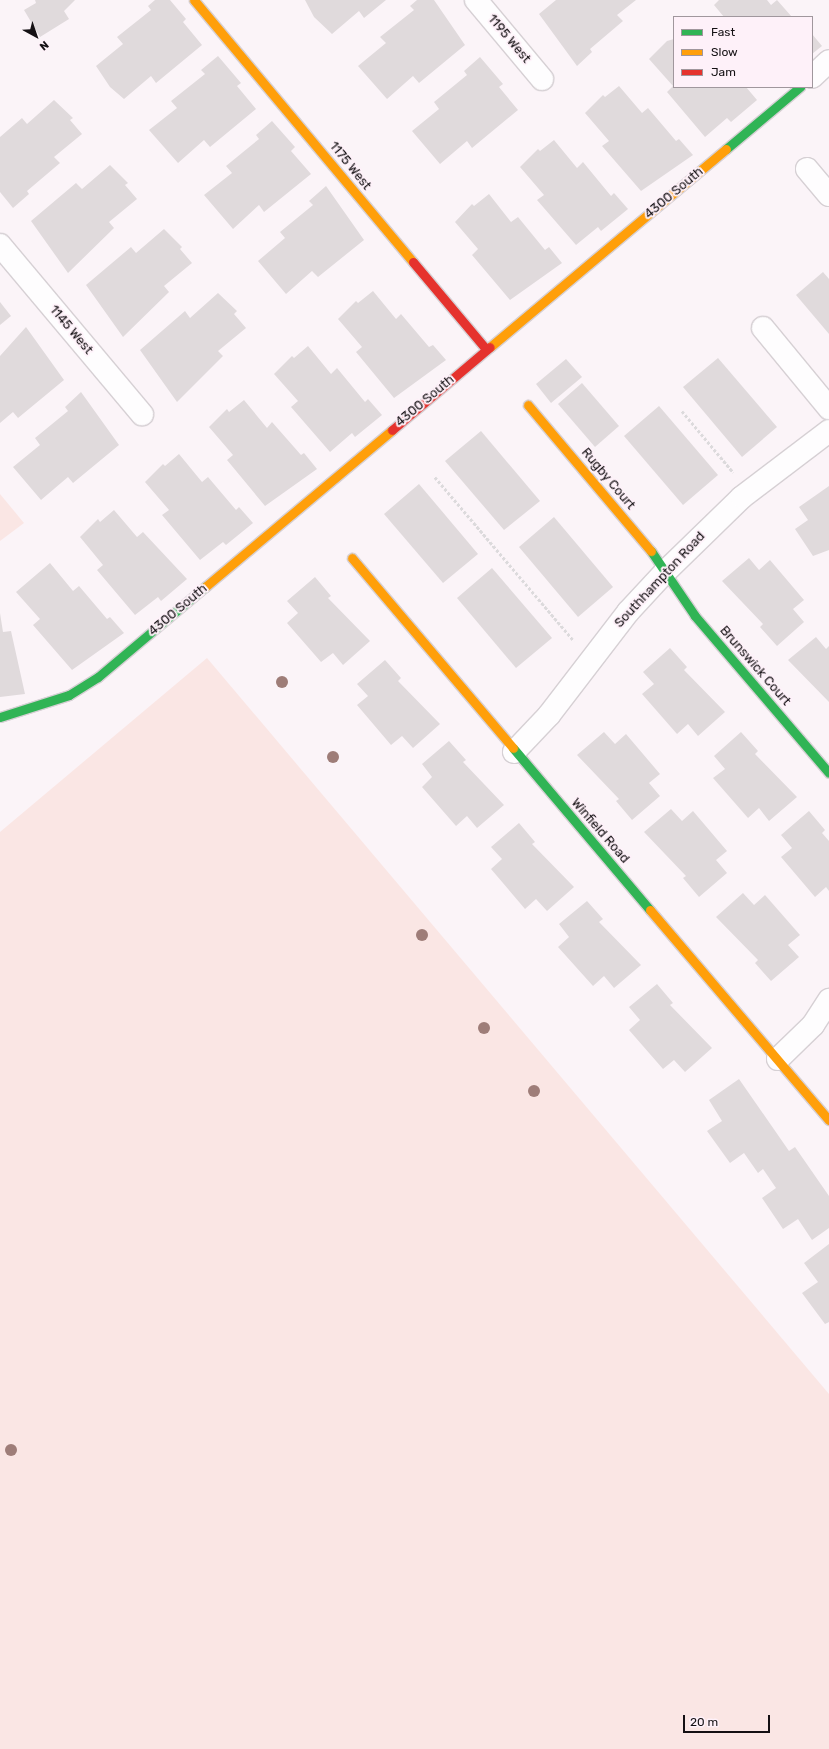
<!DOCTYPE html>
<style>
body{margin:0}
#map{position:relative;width:829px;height:1749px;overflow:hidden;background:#fbf4f8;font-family:Rubik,sans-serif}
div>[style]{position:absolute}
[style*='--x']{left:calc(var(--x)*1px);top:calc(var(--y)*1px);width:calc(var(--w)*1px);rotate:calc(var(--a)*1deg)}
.green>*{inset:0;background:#fae6e4}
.building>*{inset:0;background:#e0dadc}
.path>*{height:2.5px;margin-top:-1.25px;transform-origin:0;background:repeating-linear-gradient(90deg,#dcdadc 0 3px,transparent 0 5px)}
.roads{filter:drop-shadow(1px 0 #d6d0d4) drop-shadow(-1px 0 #d6d0d4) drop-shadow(0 1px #d6d0d4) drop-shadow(0 -1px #d6d0d4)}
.street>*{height:22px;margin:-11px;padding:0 11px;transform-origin:11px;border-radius:11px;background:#fefdfe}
.fast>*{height:9px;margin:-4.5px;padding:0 4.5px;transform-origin:4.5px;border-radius:4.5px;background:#30b455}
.slow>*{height:9px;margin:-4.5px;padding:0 4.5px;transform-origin:4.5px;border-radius:4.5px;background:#ff9f0a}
.jam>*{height:9px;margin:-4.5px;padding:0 4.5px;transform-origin:4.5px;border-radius:4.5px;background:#e5322d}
.trees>*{width:12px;height:12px;margin:-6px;border-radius:50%;background:#9e7d78}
span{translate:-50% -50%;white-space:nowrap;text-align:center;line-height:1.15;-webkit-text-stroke:4px #fef1f9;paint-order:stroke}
.street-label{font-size:13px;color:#141013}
.legend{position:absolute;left:673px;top:16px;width:140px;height:72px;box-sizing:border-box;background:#fef1f9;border:1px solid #a0979d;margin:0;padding:5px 7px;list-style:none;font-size:12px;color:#141013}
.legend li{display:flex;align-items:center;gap:8px;height:20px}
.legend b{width:20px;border:1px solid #a0979d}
.north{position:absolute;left:16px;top:16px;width:40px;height:40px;-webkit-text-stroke:3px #fef1f9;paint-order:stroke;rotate:140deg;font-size:11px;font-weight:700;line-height:16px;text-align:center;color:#141013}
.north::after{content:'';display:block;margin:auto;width:14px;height:18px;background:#141013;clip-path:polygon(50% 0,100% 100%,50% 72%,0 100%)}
.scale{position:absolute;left:683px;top:1715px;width:87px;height:18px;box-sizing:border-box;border:2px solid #141013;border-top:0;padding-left:5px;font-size:12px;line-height:14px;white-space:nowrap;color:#141013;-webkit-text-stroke:3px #fef1f9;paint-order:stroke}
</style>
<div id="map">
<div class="green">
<div style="clip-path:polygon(0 494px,24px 523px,0 541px)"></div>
<div style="clip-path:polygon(207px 658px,829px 1394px,829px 1749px,0 1749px,0 832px)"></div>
</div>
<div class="building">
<div style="clip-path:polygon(35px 0,75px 0,64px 11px,69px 19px,40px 37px,24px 10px,36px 3px)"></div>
<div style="clip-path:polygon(155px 0,170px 0,186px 19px,183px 22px,202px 45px,156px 83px,151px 76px,124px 99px,110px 87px,96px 66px,123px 44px,117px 37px,151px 10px,148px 6px)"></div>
<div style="clip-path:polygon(305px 0,386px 0,364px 18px,359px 11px,332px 34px,314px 17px)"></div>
<div style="clip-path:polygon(417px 0,434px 0,465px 45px,419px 83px,413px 76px,387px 99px,358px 66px,386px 43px,380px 37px,414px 10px,410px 6px)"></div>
<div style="clip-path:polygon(556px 0,636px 0,617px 15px,623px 21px,590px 49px,592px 52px,577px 66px,539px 14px)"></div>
<div style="clip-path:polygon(719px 0,767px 0,771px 5px,777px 0,792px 17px,724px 17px,714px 5px)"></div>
<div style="clip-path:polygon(812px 34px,822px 46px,812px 54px)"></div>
<div style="clip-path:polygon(674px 39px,674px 87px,746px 87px,757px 100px,731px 122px,727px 118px,705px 137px,667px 92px,673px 86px,649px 59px,667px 41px)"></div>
<div style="clip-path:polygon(218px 56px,241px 83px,237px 86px,256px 109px,210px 147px,204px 140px,178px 163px,149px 130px,177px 108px,171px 101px,205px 74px,201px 70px)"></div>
<div style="clip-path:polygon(480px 57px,503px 84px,499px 87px,518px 110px,472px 148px,467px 141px,440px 164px,412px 131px,439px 109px,434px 102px,467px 75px,464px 71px)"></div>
<div style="clip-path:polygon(619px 86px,642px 113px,648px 108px,676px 141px,679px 139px,693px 155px,641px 191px,602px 146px,609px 141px,585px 113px,603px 95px,605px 97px)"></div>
<div style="clip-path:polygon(54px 100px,73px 118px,70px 120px,82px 134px,54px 157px,60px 163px,27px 191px,29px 194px,13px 208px,0 192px,0 137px,22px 118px,27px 124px)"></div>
<div style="clip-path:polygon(272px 121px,295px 147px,291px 151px,311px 174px,264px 212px,259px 205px,233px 229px,204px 195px,232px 173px,226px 166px,259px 139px,256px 135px)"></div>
<div style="clip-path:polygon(554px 140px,577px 168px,583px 162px,611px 196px,614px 193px,628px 209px,601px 231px,598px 227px,576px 245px,537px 200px,544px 195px,520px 167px,538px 149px,540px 151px)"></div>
<div style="clip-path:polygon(110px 165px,128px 183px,125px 185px,137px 199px,109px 222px,114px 228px,68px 273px,31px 221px,76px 183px,82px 189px)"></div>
<div style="clip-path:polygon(326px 186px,364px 240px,318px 277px,312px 271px,286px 294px,258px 261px,285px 238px,280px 232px,313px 205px,309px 201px)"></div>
<div style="clip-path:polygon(489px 194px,511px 222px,518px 217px,545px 250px,549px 247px,562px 263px,510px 300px,472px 255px,478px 249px,455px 222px,472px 204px,474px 206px)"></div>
<div style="clip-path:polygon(164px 229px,182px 247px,180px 249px,192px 263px,164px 286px,169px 292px,123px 337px,86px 285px,131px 247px,136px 253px)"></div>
<div style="clip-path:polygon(823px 272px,829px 279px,829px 334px,796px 295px)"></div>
<div style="clip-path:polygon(373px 291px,396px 319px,401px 314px,429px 347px,433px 345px,446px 360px,394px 398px,356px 352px,362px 347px,338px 319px,356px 301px,358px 303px)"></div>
<div style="clip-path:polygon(218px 293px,237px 311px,234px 314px,246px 328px,218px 351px,223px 356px,177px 402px,140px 350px,185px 311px,190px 318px)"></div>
<div style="clip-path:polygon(0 302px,11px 316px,0 325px)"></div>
<div style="clip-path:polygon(26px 327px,64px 380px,18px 418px,13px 412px,0 423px,0 356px)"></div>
<div style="clip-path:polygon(308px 346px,331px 374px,337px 368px,365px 402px,368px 399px,382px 415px,355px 437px,352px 433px,330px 452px,291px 407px,298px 401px,274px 374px,292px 356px,294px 358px)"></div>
<div style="clip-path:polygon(718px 358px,777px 427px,742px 457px,683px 387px)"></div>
<div style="clip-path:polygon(566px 359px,582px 377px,551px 403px,536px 384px)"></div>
<div style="clip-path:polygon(582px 383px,619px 426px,595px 447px,558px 404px)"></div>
<div style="clip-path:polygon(81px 392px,119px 445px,73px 483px,68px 477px,41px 500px,13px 467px,40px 445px,35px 438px,68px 411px,65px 407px)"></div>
<div style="clip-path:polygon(244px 400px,267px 428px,272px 422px,301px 455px,304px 453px,317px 469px,265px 506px,227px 460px,233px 455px,209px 427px,227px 409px,229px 412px)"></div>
<div style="clip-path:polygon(659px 406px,718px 475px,683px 505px,624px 436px)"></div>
<div style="clip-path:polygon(481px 431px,540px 501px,504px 530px,445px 461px)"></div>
<div style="clip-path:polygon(179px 454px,202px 482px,208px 477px,236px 510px,239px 507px,253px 523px,226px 545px,223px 542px,200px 560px,162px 515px,169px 510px,145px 482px,163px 464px,165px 466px)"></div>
<div style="clip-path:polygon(419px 484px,478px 554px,443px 583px,384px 514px)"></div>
<div style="clip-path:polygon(829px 486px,829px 550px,813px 556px,795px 529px,808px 520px,799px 507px)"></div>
<div style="clip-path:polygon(114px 510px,137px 537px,143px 532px,187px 579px,161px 601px,158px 597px,135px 615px,97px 570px,103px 565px,80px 537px,98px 519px,100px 522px)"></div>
<div style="clip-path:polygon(554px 517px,613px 587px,578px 617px,519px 547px)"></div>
<div style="clip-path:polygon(749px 558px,759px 570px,770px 560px,804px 600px,793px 609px,804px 622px,777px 646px,760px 627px,763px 624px,722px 581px)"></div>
<div style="clip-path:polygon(50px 563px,73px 591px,79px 586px,107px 619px,110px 617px,124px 633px,72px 670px,33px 625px,40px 619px,16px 592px)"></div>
<div style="clip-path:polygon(492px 568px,552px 638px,516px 668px,457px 598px)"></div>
<div style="clip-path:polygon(315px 577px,331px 596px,328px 598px,370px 641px,343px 665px,333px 653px,321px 662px,287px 623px,298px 613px,287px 601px)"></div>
<div style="clip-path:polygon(0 613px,3px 632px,11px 631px,25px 694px,0 697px)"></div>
<div style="clip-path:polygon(816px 637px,826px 649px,829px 646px,829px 702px,788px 660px)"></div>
<div style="clip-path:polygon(670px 648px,687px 667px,684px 670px,725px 712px,698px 736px,688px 724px,677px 734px,642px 694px,654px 684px,643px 672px)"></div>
<div style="clip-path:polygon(385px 660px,401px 678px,398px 681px,440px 724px,413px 748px,402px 736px,391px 745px,357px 705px,368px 696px,357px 684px)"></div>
<div style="clip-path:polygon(604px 732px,615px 744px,626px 734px,660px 774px,649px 783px,660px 796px,632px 820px,616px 801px,619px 799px,577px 755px)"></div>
<div style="clip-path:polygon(741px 732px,758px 751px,755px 754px,797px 797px,769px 821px,759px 808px,748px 818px,713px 778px,725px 769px,714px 756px)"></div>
<div style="clip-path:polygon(449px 741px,466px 760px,463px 762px,504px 805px,477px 828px,467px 816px,456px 826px,422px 787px,432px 777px,422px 764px)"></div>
<div style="clip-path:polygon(671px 809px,682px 821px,693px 811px,727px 851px,716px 860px,727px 873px,699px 897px,683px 878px,686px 876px,644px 832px)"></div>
<div style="clip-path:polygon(809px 811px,825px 830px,822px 833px,829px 841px,829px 891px,826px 887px,815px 897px,781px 857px,792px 848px,781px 835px)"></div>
<div style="clip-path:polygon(519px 823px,535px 842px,532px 844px,574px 887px,547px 911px,536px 899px,525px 909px,491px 869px,502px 859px,491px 847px)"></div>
<div style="clip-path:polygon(743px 893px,754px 905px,765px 895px,800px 935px,788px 945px,799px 957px,771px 981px,755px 963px,758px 960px,716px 917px)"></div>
<div style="clip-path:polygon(587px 901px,603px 919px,599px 922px,641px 965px,614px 988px,604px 976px,593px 986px,558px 947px,569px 937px,559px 924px)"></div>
<div style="clip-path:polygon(657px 984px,673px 1003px,670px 1005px,712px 1048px,685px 1072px,674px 1060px,663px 1069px,629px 1030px,640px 1020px,629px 1007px)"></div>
<div style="clip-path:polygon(739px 1079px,789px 1151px,795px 1147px,829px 1196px,829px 1228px,812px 1240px,798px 1219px,783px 1229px,762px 1198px,776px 1188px,763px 1169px,758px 1173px,744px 1153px,730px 1163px,707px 1131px,722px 1121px,709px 1100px)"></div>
<div style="clip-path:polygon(829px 1244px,829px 1322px,825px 1324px,802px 1293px,818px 1282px,804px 1263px)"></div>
</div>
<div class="path">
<div style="--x:682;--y:411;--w:80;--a:50.1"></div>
<div style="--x:435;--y:477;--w:215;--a:49.7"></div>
</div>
<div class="roads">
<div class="street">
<div style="--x:476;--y:0;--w:103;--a:50.1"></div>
<div style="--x:812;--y:77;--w:23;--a:-43"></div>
<div style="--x:807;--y:169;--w:34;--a:50"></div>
<div style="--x:0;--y:245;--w:221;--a:50"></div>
<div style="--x:763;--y:328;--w:104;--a:50.5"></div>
<div style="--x:514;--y:752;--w:51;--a:-46.6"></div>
<div style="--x:549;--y:715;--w:130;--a:-52.5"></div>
<div style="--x:628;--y:612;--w:54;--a:-47.2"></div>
<div style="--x:665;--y:572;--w:107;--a:-44.2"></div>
<div style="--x:742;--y:497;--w:109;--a:-37.2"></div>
<div style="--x:778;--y:1059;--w:49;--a:-44.2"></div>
<div style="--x:813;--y:1025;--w:30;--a:-57"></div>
</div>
<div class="fast">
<div style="--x:726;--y:149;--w:97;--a:-40"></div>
<div style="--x:651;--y:551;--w:78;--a:55.9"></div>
<div style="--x:695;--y:616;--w:206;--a:49.5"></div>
<div style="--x:0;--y:717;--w:72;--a:-17.7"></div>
<div style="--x:69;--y:695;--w:34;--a:-32"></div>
<div style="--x:98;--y:677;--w:140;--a:-40.1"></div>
<div style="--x:513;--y:748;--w:212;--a:49.8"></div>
</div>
<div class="slow">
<div style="--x:194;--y:0;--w:341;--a:50.1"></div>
<div style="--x:490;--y:347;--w:308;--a:-40"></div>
<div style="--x:528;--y:405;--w:191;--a:49.9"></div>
<div style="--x:352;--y:558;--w:249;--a:49.7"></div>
<div style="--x:205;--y:587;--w:244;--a:-40"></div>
<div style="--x:650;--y:910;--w:276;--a:49.6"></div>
</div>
<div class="jam">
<div style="--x:413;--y:262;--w:114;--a:50"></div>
<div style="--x:392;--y:430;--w:128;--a:-40.3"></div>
</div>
</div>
<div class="trees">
<div style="left:282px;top:682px"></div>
<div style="left:333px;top:757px"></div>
<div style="left:422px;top:935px"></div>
<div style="left:484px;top:1028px"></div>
<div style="left:534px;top:1091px"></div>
<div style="left:11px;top:1450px"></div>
</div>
<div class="street-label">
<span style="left:509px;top:39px;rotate:50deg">1195 West</span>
<span style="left:350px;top:166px;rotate:51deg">1175 West</span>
<span style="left:674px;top:193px;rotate:-40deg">4300 South</span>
<span style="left:71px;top:330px;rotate:50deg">1145 West</span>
<span style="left:425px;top:401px;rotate:-40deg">4300 South</span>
<span style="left:608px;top:479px;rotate:50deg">Rugby Court</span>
<span style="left:660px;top:580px;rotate:-47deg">Southhampton Road</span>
<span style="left:178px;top:610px;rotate:-40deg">4300 South</span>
<span style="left:755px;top:666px;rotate:49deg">Brunswick Court</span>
<span style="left:600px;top:831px;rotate:49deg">Winfield Road</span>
</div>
<ul class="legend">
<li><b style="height:5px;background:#30b455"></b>Fast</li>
<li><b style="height:5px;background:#ff9f0a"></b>Slow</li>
<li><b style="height:5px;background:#e5322d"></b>Jam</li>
</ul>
<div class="north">N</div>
<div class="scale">20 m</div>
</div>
